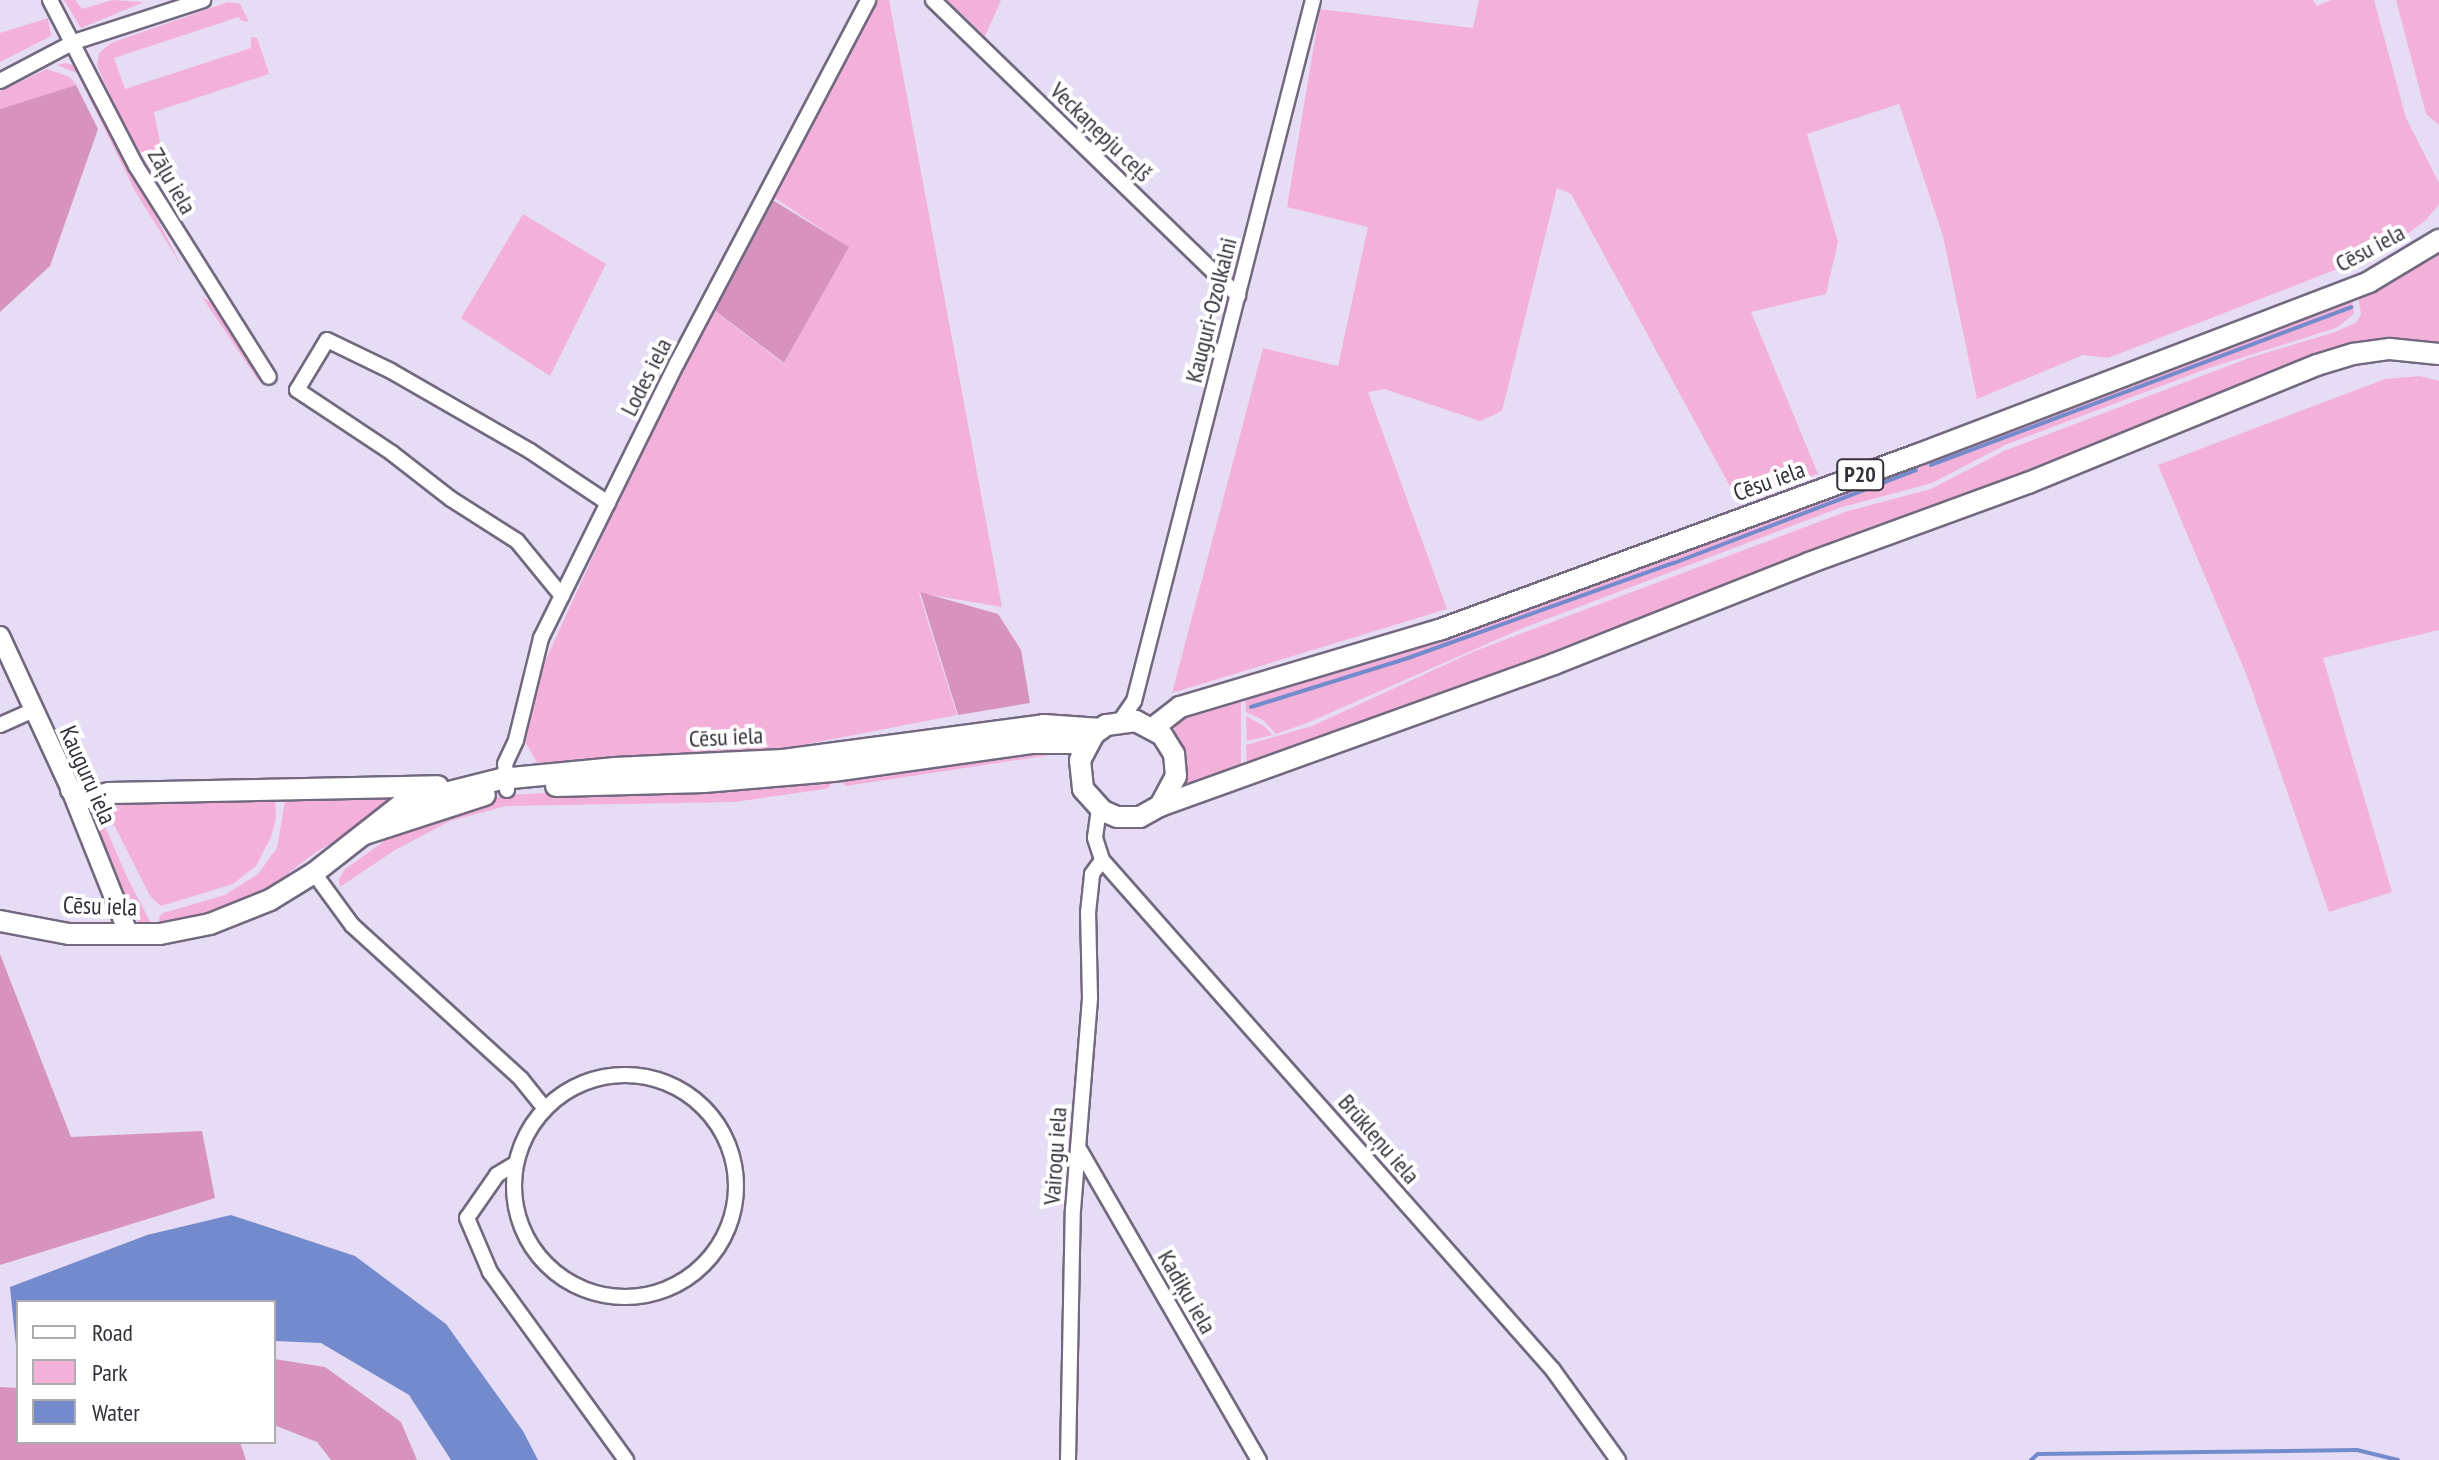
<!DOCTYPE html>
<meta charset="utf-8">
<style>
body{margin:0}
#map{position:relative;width:2439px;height:1460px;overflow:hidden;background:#e6dcf5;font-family:"PT Sans Narrow",sans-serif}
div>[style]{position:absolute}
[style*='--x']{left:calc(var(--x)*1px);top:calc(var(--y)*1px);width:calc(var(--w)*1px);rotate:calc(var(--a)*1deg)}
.green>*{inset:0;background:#f3b1da}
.forest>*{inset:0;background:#d892be}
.water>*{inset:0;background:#738bcc}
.stream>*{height:4px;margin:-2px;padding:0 2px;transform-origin:2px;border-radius:2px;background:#738bcc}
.roads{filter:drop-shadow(2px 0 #72697f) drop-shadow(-2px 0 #72697f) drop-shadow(0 2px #72697f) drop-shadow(0 -2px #72697f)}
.street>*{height:14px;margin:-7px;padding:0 7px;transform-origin:7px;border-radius:7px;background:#fff}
.street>.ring{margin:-7px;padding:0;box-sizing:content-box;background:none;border:14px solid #fff;border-radius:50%}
.secondary>*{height:18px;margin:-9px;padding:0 9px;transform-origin:9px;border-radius:9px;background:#fff}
.primary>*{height:20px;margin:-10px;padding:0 10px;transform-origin:10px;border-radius:10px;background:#fff}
span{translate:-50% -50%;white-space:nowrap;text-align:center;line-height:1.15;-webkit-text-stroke:8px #fff;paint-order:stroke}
.shield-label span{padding:2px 6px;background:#fff;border:2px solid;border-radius:6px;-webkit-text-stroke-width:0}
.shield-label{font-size:22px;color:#34303a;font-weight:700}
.street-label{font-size:24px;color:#34303a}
.legend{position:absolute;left:16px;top:1300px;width:260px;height:144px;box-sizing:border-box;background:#fff;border:2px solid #aeacb0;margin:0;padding:10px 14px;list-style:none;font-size:24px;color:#34303a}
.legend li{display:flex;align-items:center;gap:16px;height:40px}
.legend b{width:40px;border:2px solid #aeacb0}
</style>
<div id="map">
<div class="green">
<div style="clip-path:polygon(64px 0,75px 0,82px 9px,113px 0,144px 2px,81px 28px)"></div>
<div style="clip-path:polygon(869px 0,889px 0,1002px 607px,919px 593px,957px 715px,750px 755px,539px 766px,523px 738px,540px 672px,708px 306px,784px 364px,848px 247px,766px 192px)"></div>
<div style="clip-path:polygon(947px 0,1001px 0,985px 36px)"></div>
<div style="clip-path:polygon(1479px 0,2313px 0,2317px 6px,2331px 0,2374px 0,2406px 118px,2439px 183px,2439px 204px,2426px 220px,2384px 251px,2108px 358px,2083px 355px,1977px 399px,1943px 236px,1899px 104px,1807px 134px,1838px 242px,1826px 294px,1751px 312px,1818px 474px,1738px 501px,1571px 194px,1557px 188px,1502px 411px,1480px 421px,1384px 389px,1368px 392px,1447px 609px,1172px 693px,1263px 348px,1338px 366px,1368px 227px,1287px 207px,1320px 9px,1473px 28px)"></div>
<div style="clip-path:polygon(2396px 0,2439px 0,2439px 125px,2426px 114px)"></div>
<div style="clip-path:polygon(228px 2px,240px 4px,249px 22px,240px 20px,239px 17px,114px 58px,125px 89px,251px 48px,251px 37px,257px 38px,268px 70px,269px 74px,154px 112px,161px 147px,145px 154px,135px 148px,97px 66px,99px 53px,111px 43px)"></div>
<div style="clip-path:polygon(48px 18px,51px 36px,0 62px,0 33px)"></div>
<div style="clip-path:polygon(66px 63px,76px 66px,86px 81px,181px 265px,135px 191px,77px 73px,57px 65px)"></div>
<div style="clip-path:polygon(47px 69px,70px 77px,76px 85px,0 109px,0 91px)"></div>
<div style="clip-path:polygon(523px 214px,606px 264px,550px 376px,461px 318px)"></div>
<div style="clip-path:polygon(2439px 252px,2439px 344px,2401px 339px,2361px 344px,1247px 767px,1246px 745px,1312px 726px,1475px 651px,1848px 511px,1931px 489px,2004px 451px,2249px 358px,2335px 332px,2357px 322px,2361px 314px,2358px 296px,2404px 275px)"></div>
<div style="clip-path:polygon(202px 297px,211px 302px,261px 377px,258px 380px)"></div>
<div style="clip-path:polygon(2352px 299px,2354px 314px,2336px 328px,2209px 368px,2005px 445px,1932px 483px,1839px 508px,1521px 629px,1307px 723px,1276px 734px,1263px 720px,1246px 712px,1245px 700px,1477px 626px,1692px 549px)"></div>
<div style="clip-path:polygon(2420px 376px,2439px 381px,2439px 630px,2323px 658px,2392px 892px,2329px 912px,2247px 676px,2158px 465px,2385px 379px)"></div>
<div style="clip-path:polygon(1241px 702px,1241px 769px,1184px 790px,1183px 762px,1172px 719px)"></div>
<div style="clip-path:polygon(1246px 716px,1264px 726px,1273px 735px,1247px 741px)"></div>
<div style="clip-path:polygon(1063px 749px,1063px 753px,846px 786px,839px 780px,839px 776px)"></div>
<div style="clip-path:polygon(829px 778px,830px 787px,825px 789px,734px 802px,506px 806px,450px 821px,395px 850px,340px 887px,339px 880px,344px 870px,394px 834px,457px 807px,507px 795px)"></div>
<div style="clip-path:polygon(399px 793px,370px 822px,316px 852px,273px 885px,195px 922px,161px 927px,159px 917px,163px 913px,225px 895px,258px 874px,277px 848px,286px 795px)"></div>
<div style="clip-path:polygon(275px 795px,276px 818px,271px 837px,256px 866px,233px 884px,161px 906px,150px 896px,104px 805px,111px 799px)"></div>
<div style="clip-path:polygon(99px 813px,128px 879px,154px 929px,140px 924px,129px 911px,120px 881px,98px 833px)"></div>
</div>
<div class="forest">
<div style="clip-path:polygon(76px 85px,98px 129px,50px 266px,0 312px,0 109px)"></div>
<div style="clip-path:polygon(766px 196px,849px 247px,784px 363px,710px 307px)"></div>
<div style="clip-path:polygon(920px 592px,998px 614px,1021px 650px,1030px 703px,958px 715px)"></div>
<div style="clip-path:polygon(0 954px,71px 1137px,202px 1131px,215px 1198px,0 1265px)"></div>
<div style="clip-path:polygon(274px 1359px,325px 1367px,401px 1422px,417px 1460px,331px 1460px,317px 1442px,274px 1425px)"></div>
<div style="clip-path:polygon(0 1387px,18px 1388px,18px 1442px,240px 1442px,246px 1460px,0 1460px)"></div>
</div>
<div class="water">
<div style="clip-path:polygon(231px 1215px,355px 1256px,446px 1324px,523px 1431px,538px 1460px,451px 1460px,409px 1395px,321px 1343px,274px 1341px,274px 1302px,18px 1302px,18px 1365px,10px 1287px,147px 1235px)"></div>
</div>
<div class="stream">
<div style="--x:1931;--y:465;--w:449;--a:-20.6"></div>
<div style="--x:1251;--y:707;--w:164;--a:-17.3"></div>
<div style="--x:1408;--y:658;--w:282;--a:-19.7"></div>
<div style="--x:1674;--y:563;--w:259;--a:-21"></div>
<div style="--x:2031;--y:1460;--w:9;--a:-41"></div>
<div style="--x:2038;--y:1454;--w:319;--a:-0.7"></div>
<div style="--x:2357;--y:1450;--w:42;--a:13.7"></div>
</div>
<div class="roads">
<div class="street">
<div style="--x:50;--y:0;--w:187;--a:62.6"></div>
<div style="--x:136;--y:166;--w:249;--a:57.8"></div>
<div style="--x:933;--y:0;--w:425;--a:44.1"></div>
<div style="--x:0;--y:81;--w:84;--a:-27.8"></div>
<div style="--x:74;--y:42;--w:136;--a:-18"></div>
<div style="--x:562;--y:596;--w:71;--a:-129.3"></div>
<div style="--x:517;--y:541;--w:78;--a:-147.5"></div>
<div style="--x:451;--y:499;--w:75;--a:-142.1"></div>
<div style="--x:392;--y:453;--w:114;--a:-146.4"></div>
<div style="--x:297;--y:390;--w:58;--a:-59"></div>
<div style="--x:327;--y:340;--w:71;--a:25.8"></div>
<div style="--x:391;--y:371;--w:160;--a:29.9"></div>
<div style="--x:530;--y:451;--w:94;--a:33.7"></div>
<div style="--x:1120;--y:721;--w:24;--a:-55"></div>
<div style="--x:1134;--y:701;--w:723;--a:-75.68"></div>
<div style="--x:0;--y:725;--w:36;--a:-24"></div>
<div style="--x:507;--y:790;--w:26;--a:-94"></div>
<div style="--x:505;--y:764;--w:26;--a:-65"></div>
<div style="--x:516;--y:740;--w:105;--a:-76.2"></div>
<div style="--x:541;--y:638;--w:307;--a:-63.7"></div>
<div style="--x:677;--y:363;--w:410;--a:-62.2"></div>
<div style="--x:1099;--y:809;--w:29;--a:98"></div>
<div style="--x:1095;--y:838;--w:23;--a:72"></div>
<div style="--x:1102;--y:860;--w:681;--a:48.51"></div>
<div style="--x:1553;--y:1370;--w:111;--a:54.2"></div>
<div style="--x:314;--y:873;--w:64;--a:53.8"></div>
<div style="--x:352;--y:925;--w:229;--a:42.3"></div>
<div style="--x:521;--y:1079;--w:38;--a:51"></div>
<div class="ring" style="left:514px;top:1075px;width:208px;height:208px"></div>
<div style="--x:1078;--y:1147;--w:362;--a:60"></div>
<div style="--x:515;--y:1164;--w:21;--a:149"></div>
<div style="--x:497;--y:1175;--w:52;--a:124.9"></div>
<div style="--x:467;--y:1218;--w:59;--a:66.9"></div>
<div style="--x:490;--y:1272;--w:232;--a:54.1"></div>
<div style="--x:1068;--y:1460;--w:250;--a:-88.9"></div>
<div style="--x:1073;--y:1210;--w:213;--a:-85.4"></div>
<div style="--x:1090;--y:998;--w:85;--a:-91.3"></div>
<div style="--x:1088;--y:913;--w:39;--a:-84"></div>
<div style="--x:1092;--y:874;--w:17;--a:-54"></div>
</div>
<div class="secondary">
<div style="--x:0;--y:636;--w:170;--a:65.2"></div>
<div style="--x:71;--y:790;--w:156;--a:68.2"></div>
</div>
<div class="primary">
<div style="--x:1153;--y:728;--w:34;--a:-38"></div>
<div style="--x:1180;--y:707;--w:270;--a:-16.6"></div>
<div style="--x:1439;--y:630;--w:511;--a:-20.14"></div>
<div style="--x:1919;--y:454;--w:482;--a:-20.9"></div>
<div style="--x:2369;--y:282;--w:82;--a:-31"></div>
<div style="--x:556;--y:786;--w:148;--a:-1.5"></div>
<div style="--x:704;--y:782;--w:129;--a:-4.9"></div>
<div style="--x:833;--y:771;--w:200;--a:-8"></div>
<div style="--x:1031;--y:743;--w:42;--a:0"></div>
<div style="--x:1073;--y:743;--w:13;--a:29"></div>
<div style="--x:71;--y:790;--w:15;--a:37"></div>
<div style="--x:83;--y:799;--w:27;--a:-13"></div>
<div style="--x:109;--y:793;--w:52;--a:-1.1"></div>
<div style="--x:161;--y:792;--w:277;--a:-1.2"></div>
<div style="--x:1160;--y:806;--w:34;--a:-62"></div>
<div style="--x:1176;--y:776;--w:22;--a:-95"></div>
<div style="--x:1174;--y:754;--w:22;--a:-122"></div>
<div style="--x:1162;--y:735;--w:30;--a:-152"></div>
<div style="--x:1136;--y:721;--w:30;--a:172"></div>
<div style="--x:1106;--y:725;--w:15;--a:143"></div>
<div style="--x:1094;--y:734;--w:30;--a:118"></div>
<div style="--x:1080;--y:760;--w:29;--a:84"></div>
<div style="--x:1083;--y:789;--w:30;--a:48"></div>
<div style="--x:1103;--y:811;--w:15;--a:23"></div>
<div style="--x:1117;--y:817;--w:23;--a:0"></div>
<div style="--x:1140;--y:817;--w:23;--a:-29"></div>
<div style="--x:1160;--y:806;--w:419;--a:-19.8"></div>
<div style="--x:1554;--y:664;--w:274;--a:-21.6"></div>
<div style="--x:1809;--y:563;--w:233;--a:-20.1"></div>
<div style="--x:2028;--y:483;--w:312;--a:-22.2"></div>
<div style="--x:2317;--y:365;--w:38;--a:-17"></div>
<div style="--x:2353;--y:354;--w:37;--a:-8"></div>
<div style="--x:2390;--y:349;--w:49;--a:5.8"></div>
<div style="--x:365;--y:834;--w:126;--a:-18"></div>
<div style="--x:0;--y:921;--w:70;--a:10.7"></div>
<div style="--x:69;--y:934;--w:91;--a:0"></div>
<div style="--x:160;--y:934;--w:51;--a:-11.3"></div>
<div style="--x:210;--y:924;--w:65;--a:-21.8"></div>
<div style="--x:270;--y:900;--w:52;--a:-31.5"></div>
<div style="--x:314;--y:873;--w:112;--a:-38.1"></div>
<div style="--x:402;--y:804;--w:102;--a:-14.2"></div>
<div style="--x:501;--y:779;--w:115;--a:-5.5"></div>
<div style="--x:615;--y:768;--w:168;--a:-2.7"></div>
<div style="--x:783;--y:760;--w:263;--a:-7.6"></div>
<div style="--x:1044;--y:725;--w:57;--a:4"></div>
</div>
</div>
<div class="shield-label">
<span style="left:1860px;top:475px">P20</span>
</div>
<div class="street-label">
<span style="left:1101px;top:132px;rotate:44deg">Veckaņepju ceļš</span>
<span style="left:172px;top:181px;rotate:60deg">Zāļu iela</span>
<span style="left:2370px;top:248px;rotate:-28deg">Cēsu iela</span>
<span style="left:1211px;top:310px;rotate:-76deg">Kauguri-Ozolkalni</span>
<span style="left:646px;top:377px;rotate:-63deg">Lodes iela</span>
<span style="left:1769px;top:481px;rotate:-20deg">Cēsu iela</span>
<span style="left:726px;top:737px;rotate:-3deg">Cēsu iela</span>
<span style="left:88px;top:775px;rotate:66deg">Kauguru iela</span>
<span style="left:100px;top:906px;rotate:2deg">Cēsu iela</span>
<span style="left:1379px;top:1139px;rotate:49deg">Brūkleņu iela</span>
<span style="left:1055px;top:1156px;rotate:-86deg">Vairogu iela</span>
<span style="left:1187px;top:1292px;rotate:60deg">Kadiķu iela</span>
</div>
<ul class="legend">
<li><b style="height:10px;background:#fff"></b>Road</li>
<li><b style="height:22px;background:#f3b1da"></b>Park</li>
<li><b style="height:22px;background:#738bcc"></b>Water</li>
</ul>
</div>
